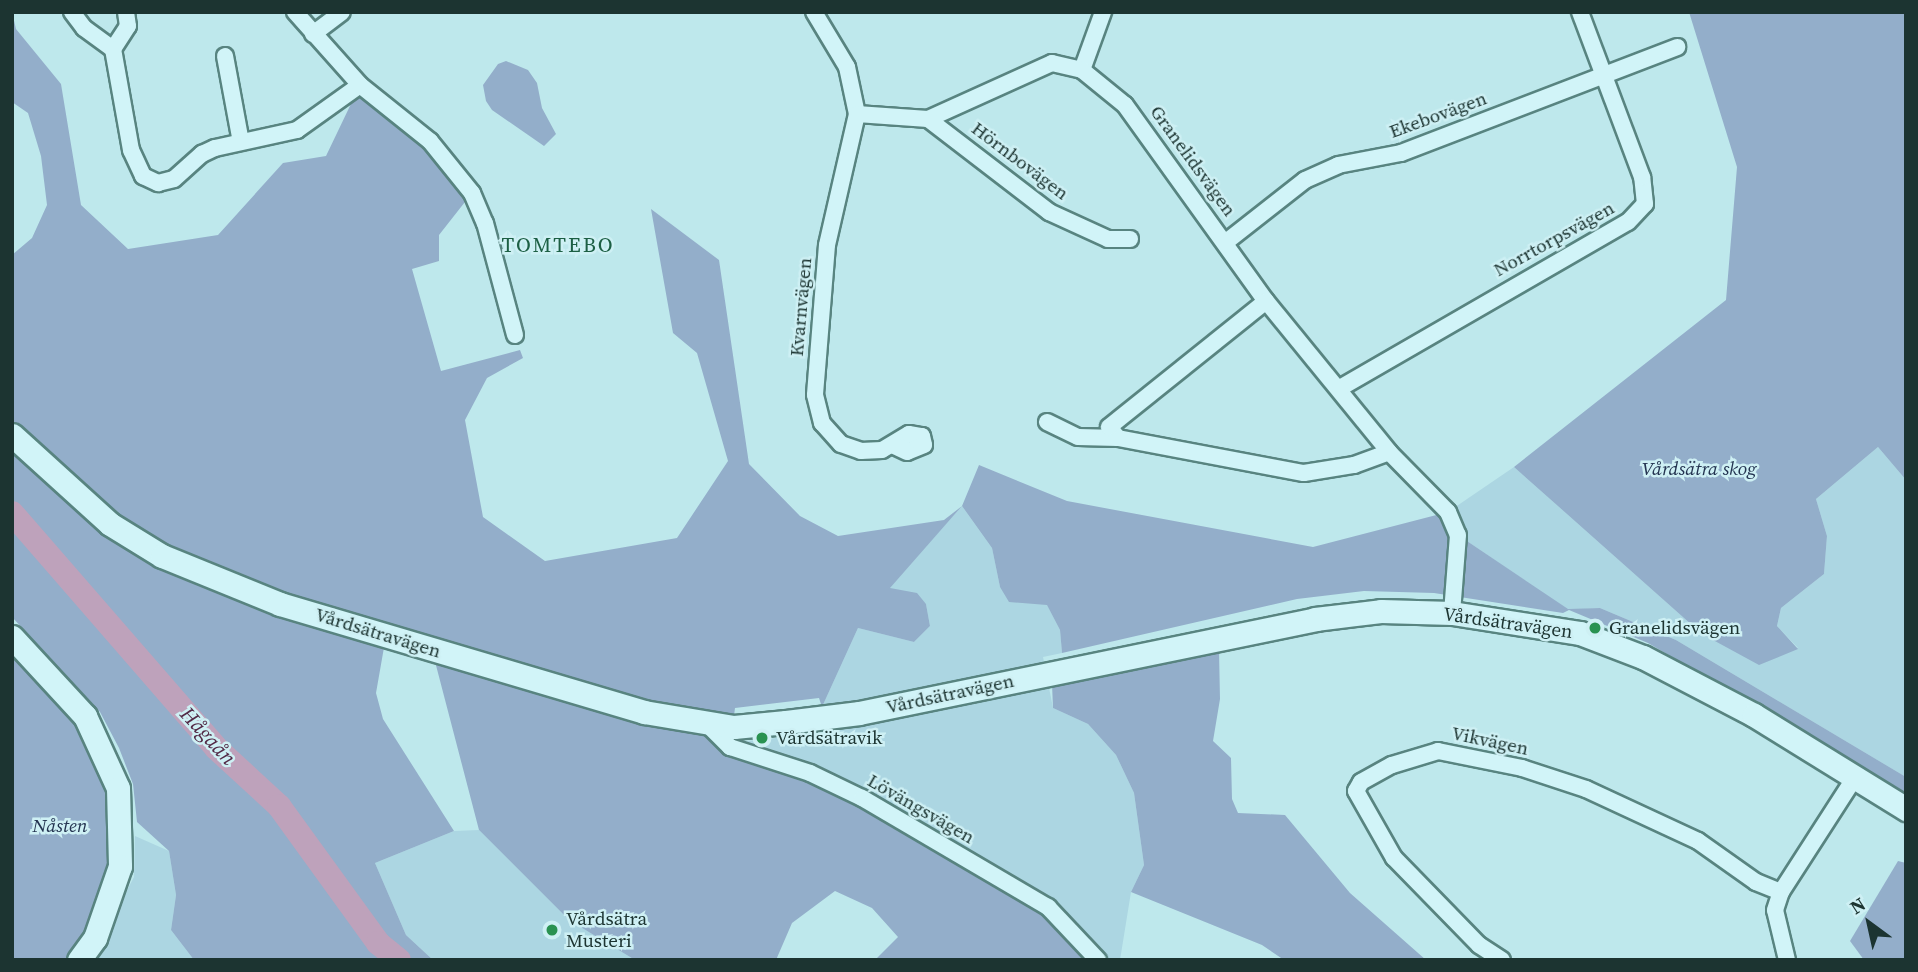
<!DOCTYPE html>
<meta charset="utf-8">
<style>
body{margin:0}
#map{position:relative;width:1918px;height:972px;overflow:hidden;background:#bee8ec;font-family:"Source Serif 4",serif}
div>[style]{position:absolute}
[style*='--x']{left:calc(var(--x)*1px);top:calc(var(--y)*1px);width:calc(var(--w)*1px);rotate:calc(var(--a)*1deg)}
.farmland>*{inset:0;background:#acd6e2}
.green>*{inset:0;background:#93aeca}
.river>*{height:24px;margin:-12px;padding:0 12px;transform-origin:12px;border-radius:12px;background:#bea2bb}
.roads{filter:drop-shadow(2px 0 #588480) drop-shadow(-2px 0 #588480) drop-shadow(0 2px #588480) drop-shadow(0 -2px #588480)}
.street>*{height:16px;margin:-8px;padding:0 8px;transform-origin:8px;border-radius:8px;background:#d1f4f8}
.secondary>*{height:23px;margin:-11.5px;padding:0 11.5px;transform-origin:11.5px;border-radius:11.5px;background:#d1f4f8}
.dots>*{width:19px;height:19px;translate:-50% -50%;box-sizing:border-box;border:4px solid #cef0f4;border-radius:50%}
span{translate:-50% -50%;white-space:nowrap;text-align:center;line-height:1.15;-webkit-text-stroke:5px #cef0f4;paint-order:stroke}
.street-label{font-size:19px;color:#1c3431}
.park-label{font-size:19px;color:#233350;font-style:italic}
.poi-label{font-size:19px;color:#1c3431}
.left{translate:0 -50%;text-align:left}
.neighbourhood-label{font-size:21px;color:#1c5f44;letter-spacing:2px}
.water-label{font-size:21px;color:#532b47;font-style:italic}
.frame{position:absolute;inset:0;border:14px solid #1c3431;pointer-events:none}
.north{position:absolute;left:1834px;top:888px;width:70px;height:70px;-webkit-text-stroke:5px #cef0f4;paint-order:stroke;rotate:327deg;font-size:19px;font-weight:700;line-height:28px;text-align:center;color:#1c3431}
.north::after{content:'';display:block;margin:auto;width:24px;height:32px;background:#1c3431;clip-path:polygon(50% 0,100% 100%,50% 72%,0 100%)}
</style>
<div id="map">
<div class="farmland">
<div style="clip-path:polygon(1878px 447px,1906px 480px,1906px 777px,1676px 640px,1600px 608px,1568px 610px,1458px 535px,1448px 512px,1514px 467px,1702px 634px,1798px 648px,1777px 626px,1781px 608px,1824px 574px,1827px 536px,1816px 499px)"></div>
<div style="clip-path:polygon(962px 506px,992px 548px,1000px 587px,1047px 604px,1060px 630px,1062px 653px,1043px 657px,1053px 708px,1088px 724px,1116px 755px,1134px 793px,1144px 865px,1131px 892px,1120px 960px,1098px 960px,730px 747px,731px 739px,738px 742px,822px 733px,822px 707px,858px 628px,914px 642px,930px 626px,926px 604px,889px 588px)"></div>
<div style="clip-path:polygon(479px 830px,569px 920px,635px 960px,433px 960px,406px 935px,375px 863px,454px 831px)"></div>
<div style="clip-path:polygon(135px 836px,169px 851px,176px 895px,171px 930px,194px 960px,90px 960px,134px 877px)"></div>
</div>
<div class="green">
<div style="clip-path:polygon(12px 12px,16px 29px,61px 84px,81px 205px,128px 249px,218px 235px,283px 163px,326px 156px,360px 85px,408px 122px,472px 193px,439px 235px,439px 261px,412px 269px,441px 371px,520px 350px,523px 358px,487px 378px,465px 420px,483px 517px,545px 561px,677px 538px,728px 461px,697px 353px,673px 333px,651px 209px,719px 260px,749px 464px,800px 516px,838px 536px,944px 520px,962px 506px,979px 465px,1067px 501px,1313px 547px,1448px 512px,1458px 535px,1568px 609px,1600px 608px,1676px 640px,1906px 777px,1906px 794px,1648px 643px,1569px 610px,1563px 613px,1434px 593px,1364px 591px,1297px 599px,1062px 653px,1060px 630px,1047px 605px,1009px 602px,1000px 587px,992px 548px,962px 506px,890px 588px,917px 593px,926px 604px,930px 626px,914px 642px,858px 628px,822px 707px,819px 698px,735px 708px,730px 747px,810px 773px,1048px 907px,1099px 960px,875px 960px,898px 937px,872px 908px,835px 891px,792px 923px,776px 960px,635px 960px,569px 920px,479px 830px,432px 650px,386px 636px,376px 693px,383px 719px,454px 831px,375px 863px,406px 935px,433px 960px,194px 960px,171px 930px,176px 895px,169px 851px,137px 822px,133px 784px,119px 748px,100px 712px,12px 617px,12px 255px,32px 238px,47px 205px,41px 156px,28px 113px,12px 102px)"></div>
<div style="clip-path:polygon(1689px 12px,1906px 12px,1906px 480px,1878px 447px,1816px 499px,1827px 536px,1824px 574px,1781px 608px,1777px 626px,1798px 649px,1759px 665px,1702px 634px,1514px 467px,1726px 300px,1737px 167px)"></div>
<div style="clip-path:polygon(506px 61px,528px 70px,537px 83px,542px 108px,556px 134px,544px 146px,492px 110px,486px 101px,483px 85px,498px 64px)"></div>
<div style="clip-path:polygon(12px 642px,73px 718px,116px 789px,118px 840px,98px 917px,69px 960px,12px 960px)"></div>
<div style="clip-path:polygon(1219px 650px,1220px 699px,1213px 741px,1231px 758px,1232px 799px,1238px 813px,1285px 815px,1350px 893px,1426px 960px,1284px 960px,1262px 945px,1131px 892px,1144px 865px,1134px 793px,1116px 755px,1088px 724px,1053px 708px,1052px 684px)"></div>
<div style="clip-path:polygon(1898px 861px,1906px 863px,1906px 960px,1864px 960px,1850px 941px)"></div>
</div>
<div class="river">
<div style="--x:12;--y:513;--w:311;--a:49"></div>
<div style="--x:216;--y:748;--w:86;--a:42.6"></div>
<div style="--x:279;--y:806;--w:169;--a:54.1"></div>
<div style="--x:378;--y:943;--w:27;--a:39"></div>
</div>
<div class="roads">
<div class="street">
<div style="--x:72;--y:12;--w:20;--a:53"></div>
<div style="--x:84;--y:28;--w:36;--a:36"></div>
<div style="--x:126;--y:12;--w:14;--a:82"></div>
<div style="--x:128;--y:26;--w:27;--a:123"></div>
<div style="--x:113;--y:49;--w:103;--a:79.9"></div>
<div style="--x:131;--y:150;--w:29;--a:65"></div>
<div style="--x:143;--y:176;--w:17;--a:25"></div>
<div style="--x:158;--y:183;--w:16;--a:-14"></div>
<div style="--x:174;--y:179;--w:38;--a:-42"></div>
<div style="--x:202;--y:154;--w:14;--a:-25"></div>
<div style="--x:215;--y:148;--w:84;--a:-12.4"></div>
<div style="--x:297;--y:130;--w:77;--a:-35.5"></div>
<div style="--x:295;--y:12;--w:98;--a:48.3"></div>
<div style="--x:360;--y:85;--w:90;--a:38.7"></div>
<div style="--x:430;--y:141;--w:67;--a:51.1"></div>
<div style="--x:472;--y:193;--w:33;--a:67"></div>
<div style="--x:485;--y:223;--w:116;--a:75"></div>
<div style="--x:814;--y:12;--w:64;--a:59"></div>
<div style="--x:847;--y:67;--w:48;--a:78"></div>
<div style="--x:857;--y:114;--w:134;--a:102.9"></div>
<div style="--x:827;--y:245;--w:150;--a:94.6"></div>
<div style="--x:815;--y:395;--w:29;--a:76"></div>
<div style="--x:822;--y:423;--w:28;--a:48"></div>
<div style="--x:841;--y:444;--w:21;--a:19"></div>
<div style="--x:861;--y:451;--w:21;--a:-3"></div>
<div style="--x:882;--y:450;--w:31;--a:-31"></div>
<div style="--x:909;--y:434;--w:13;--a:9"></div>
<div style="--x:922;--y:436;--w:9;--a:77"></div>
<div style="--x:924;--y:445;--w:18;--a:158"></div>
<div style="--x:907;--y:452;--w:14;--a:-155"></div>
<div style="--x:313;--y:34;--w:36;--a:-37"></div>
<div style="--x:225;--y:56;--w:87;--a:79.5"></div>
<div style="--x:1082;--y:70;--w:62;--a:-70.1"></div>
<div style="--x:857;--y:114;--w:71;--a:4"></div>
<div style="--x:928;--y:119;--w:136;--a:-24.3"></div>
<div style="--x:1052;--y:63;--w:31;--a:13"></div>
<div style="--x:1082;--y:70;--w:55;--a:39.1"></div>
<div style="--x:1125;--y:105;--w:241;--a:54.3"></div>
<div style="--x:1266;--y:301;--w:195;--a:50.8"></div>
<div style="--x:1389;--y:452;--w:84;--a:45.5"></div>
<div style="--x:1448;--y:512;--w:25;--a:67"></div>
<div style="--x:1458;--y:535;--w:78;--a:94.4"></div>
<div style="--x:928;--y:119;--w:153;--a:37.5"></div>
<div style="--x:1049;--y:212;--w:65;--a:24.6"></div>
<div style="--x:1108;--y:239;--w:22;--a:0"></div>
<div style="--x:1226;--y:242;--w:100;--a:-38.1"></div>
<div style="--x:1305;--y:180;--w:36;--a:-24"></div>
<div style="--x:1338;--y:165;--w:64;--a:-10.8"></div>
<div style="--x:1401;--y:153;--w:296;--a:-21"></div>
<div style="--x:1340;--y:388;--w:332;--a:-30"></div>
<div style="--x:1628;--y:222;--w:25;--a:-47"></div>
<div style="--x:1645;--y:204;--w:27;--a:-96"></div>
<div style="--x:1642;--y:177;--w:176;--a:-110.6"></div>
<div style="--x:1047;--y:422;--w:34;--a:26"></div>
<div style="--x:1078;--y:437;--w:40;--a:1.4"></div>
<div style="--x:1118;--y:438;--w:189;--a:10.7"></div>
<div style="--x:1304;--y:473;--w:51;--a:-9.1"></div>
<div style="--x:1354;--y:465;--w:37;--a:-20"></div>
<div style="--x:1118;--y:438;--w:14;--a:-129"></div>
<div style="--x:1109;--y:427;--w:201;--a:-38.7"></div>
<div style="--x:707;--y:724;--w:33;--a:45"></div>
<div style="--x:730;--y:747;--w:84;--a:18"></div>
<div style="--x:810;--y:773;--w:58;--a:25.7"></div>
<div style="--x:862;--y:798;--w:216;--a:30.4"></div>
<div style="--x:1048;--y:907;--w:73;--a:46.7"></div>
<div style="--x:1502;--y:960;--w:27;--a:-147"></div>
<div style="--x:1479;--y:945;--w:122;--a:-134.3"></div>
<div style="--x:1394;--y:858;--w:77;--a:-119.6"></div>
<div style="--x:1356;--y:791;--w:10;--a:-61"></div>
<div style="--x:1361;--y:782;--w:35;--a:-29"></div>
<div style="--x:1392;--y:765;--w:48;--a:-16.9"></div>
<div style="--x:1438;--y:751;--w:86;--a:11.4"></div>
<div style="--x:1522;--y:768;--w:67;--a:18.2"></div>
<div style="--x:1586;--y:789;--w:123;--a:24.9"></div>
<div style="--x:1698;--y:841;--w:71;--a:35.3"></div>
<div style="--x:1756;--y:882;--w:27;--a:22"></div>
<div style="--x:1787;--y:960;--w:51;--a:-103.5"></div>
<div style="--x:1775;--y:910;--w:19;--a:-72"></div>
<div style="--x:1781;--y:892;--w:137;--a:-57.2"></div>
</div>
<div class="secondary">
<div style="--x:12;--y:435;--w:132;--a:42.2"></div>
<div style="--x:110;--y:524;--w:61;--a:31.6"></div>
<div style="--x:162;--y:556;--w:127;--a:22.1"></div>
<div style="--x:280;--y:604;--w:380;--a:16.5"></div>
<div style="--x:644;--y:712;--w:91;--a:9.5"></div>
<div style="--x:734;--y:727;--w:52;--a:-5.5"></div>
<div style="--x:786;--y:722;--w:74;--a:-7"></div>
<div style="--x:859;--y:713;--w:466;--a:-11.6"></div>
<div style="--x:1315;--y:619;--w:66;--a:-6.9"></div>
<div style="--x:1381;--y:611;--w:71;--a:1.6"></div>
<div style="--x:1452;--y:613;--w:130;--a:8.9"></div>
<div style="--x:1580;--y:633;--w:67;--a:20.9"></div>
<div style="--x:1643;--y:657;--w:125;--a:27.6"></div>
<div style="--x:1754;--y:715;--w:179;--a:31.7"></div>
<div style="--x:12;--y:637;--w:108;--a:47.3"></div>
<div style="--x:85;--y:716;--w:79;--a:65.4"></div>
<div style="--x:118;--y:788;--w:78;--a:88.5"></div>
<div style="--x:120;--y:866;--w:76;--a:109.1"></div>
<div style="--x:95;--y:938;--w:27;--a:126"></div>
</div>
</div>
<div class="dots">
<div style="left:1595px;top:628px;background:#299251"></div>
<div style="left:762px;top:738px;background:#299251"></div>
<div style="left:552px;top:930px;background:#299251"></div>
</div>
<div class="street-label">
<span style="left:1438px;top:115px;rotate:-20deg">Ekebovägen</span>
<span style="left:1020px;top:161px;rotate:37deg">Hörnbovägen</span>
<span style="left:1193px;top:161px;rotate:54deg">Granelidsvägen</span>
<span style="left:1554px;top:239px;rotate:-29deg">Norrtorpsvägen</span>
<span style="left:801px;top:307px;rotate:-85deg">Kvarnvägen</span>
<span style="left:1508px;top:623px;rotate:8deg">Vårdsätravägen</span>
<span style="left:378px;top:633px;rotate:17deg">Vårdsätravägen</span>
<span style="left:950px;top:694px;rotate:-12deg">Vårdsätravägen</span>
<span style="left:1490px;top:741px;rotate:12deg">Vikvägen</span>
<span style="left:921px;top:809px;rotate:30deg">Lövängsvägen</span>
</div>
<div class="park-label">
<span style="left:1699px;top:469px">Vårdsätra skog</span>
<span style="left:60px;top:826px">Nåsten</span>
</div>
<div class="poi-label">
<span class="left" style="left:1609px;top:628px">Granelidsvägen</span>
<span class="left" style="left:776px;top:738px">Vårdsätravik</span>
<span class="left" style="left:566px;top:930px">Vårdsätra<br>Musteri</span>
</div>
<div class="neighbourhood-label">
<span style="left:558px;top:245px">TOMTEBO</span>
</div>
<div class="water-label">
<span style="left:208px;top:736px;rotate:47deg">Hågaån</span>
</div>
<div class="frame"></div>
<div class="north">N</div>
</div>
